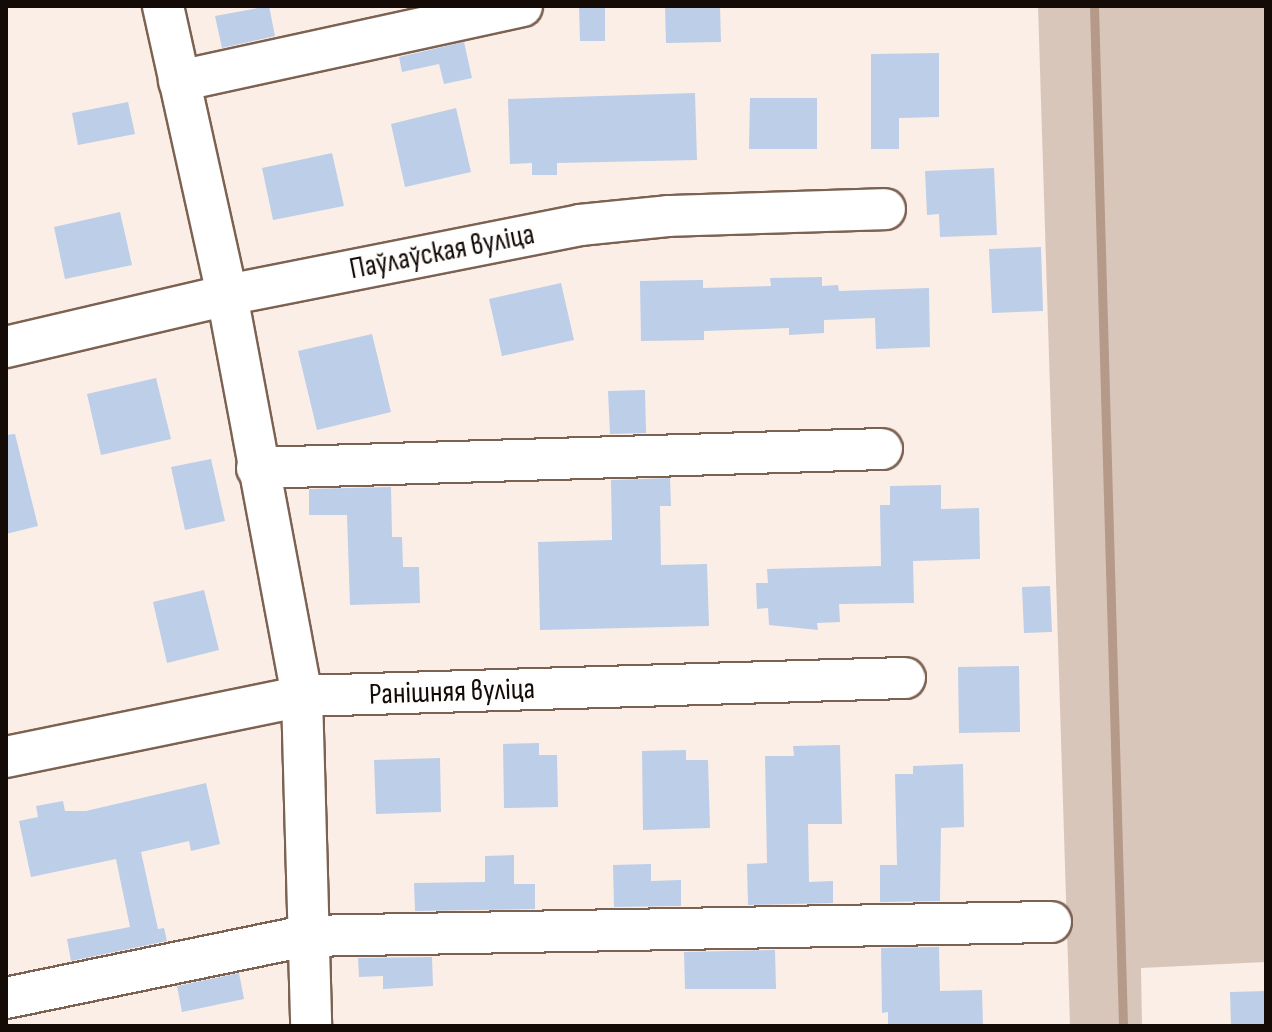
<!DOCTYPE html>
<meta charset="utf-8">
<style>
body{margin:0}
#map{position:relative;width:1272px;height:1032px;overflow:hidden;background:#fbeee7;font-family:"Sofia Sans Condensed",sans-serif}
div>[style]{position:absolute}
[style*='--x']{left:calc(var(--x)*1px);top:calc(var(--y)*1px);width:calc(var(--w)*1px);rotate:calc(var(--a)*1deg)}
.green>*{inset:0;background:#d9c6bb}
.stream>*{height:9px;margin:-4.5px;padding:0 4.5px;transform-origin:4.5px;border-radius:4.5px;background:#b59989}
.building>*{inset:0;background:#bdcee8}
.roads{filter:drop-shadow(2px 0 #7c6252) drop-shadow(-2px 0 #7c6252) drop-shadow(0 2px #7c6252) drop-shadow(0 -2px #7c6252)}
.minor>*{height:40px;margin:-20px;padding:0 20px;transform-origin:20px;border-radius:20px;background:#fff}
span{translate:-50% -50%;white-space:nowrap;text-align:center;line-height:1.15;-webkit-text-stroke:7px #fefefe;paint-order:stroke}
.street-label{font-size:30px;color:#150b06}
.frame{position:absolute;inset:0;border:8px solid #150b06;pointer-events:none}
</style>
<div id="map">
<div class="green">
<div style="clip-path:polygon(1038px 6px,1266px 6px,1266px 962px,1141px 968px,1142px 1026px,1070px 1026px)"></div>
</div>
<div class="stream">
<div style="--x:1094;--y:6;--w:1020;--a:88.37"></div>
</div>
<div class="building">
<div style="clip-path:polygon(269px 6px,275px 36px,222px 48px,215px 16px)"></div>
<div style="clip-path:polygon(579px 6px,605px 6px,605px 41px,580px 41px)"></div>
<div style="clip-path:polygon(665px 6px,720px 6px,721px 42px,666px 43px)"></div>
<div style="clip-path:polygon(464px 42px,472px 78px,444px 84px,439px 64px,402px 72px,399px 57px)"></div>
<div style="clip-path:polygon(939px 53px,939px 117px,899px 118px,899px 149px,871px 149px,871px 54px)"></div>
<div style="clip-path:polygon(695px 93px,697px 160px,557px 163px,557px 175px,532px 175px,532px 163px,510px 164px,508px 99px)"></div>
<div style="clip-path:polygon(750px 98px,817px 98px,817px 149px,749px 149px)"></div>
<div style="clip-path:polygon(128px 102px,135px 134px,78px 145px,72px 113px)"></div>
<div style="clip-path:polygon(456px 108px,471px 172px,405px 187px,391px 124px)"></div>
<div style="clip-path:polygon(332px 153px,344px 206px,273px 220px,262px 168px)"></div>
<div style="clip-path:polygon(994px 168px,997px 235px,940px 237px,939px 214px,927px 215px,925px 171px)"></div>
<div style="clip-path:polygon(120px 212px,132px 265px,65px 279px,54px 227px)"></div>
<div style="clip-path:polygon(1041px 247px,1043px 311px,992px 313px,989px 249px)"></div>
<div style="clip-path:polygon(822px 277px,822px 286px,838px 285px,839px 291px,929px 288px,930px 347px,876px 349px,875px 318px,824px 320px,824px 333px,789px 335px,789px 328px,704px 331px,704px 340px,641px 341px,640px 281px,703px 280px,703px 288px,771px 286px,770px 278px)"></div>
<div style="clip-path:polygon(561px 283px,574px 340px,502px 356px,489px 299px)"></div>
<div style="clip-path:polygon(372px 334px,391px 412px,317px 430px,298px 351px)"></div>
<div style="clip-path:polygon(156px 378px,171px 439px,101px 455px,87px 394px)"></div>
<div style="clip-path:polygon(645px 390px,646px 433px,610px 434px,608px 391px)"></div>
<div style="clip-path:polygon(15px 434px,38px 526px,6px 534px,6px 435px)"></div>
<div style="clip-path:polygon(211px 459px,225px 521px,185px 530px,171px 467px)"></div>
<div style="clip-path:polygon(670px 478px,671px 506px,660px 506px,661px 565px,707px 564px,709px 626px,540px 630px,538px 542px,612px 540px,611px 480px)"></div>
<div style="clip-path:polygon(941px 485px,941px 509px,979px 508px,980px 559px,913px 561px,914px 603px,839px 604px,840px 622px,817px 623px,818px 630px,769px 625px,768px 608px,757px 609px,756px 583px,768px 583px,767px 569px,881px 566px,880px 505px,890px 505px,890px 486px)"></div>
<div style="clip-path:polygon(391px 487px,392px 537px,402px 537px,403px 567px,419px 567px,420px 603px,350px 605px,347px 515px,309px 515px,309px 489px)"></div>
<div style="clip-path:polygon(1050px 586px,1052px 632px,1024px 633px,1022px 587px)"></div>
<div style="clip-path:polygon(204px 590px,219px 650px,167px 663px,153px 602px)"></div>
<div style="clip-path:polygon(1019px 666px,1020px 732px,959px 733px,958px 667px)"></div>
<div style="clip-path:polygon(539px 743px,539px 755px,557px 755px,558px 807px,504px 808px,503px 744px)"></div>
<div style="clip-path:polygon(840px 745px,842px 824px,808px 824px,809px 882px,833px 881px,833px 903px,748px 905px,747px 864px,767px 863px,765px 756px,794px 756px,793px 746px)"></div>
<div style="clip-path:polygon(686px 750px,686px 760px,708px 760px,710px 828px,643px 830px,642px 751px)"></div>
<div style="clip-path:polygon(440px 758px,441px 812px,376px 814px,374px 760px)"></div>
<div style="clip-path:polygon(963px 764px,964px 827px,941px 828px,940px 901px,880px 902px,880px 865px,897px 865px,895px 774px,913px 774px,913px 766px)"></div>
<div style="clip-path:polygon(206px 783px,220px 844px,191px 851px,189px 841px,141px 852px,158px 929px,164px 928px,167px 941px,71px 961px,67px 939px,130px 927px,116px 859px,31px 877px,19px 821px,38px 817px,36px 806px,63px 801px,65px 811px,86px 811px)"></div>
<div style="clip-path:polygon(514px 855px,514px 884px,535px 884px,535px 909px,415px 911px,414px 883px,485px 882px,485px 856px)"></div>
<div style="clip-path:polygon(651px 864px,651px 881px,681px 880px,681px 906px,614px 907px,613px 865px)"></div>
<div style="clip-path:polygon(939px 947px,940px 991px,982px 990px,983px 1026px,888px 1026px,888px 1012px,882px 1013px,881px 948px)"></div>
<div style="clip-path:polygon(775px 950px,776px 989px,685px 989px,684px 952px)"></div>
<div style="clip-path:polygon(432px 957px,433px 986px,383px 989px,383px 976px,359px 977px,358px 958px)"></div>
<div style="clip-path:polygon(239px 973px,244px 999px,182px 1012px,177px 986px)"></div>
<div style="clip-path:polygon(1266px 991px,1266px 1026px,1231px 1026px,1230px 992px)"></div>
</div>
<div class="roads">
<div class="minor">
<div style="--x:163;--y:6;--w:296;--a:77.5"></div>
<div style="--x:227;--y:295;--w:408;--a:79.4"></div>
<div style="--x:302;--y:696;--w:330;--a:88.4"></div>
<div style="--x:179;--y:81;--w:351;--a:-12.3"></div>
<div style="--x:6;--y:347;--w:227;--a:-13.2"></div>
<div style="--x:227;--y:295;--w:360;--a:-11.2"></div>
<div style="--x:580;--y:225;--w:88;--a:-5.8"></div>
<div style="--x:668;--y:216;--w:217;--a:-1.8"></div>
<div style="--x:257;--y:468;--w:625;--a:-1.74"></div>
<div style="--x:6;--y:757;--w:302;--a:-11.6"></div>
<div style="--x:302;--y:696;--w:603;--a:-1.71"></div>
<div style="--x:6;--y:998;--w:306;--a:-11.7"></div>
<div style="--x:306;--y:936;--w:745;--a:-1.08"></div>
</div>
</div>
<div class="street-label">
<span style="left:442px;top:252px;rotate:-11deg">Паўлаўская вуліца</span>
<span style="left:452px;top:692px;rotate:-2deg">Ранішняя вуліца</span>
</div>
<div class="frame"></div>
</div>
